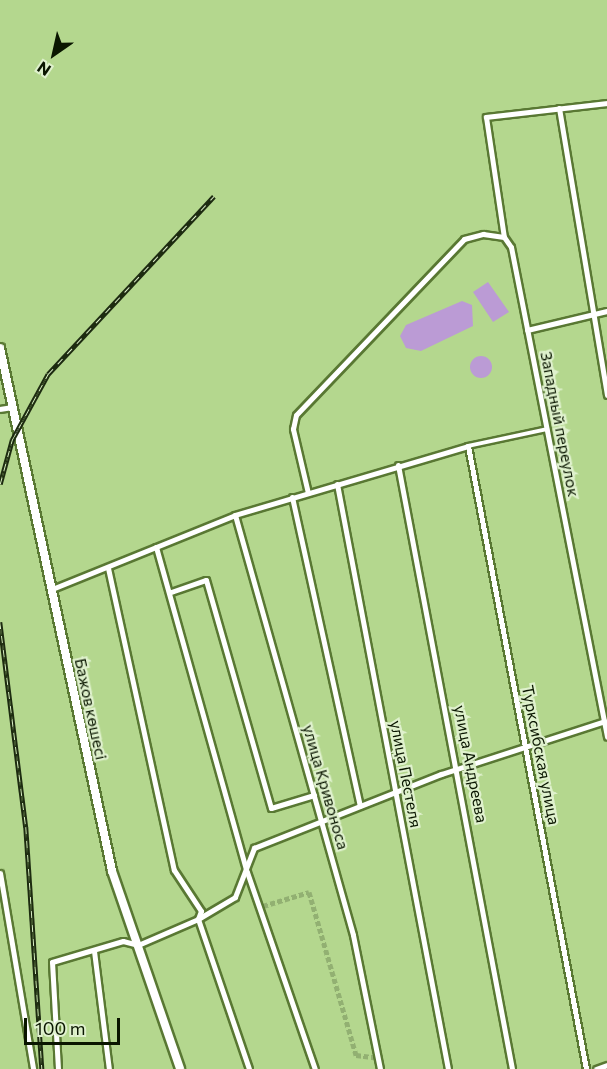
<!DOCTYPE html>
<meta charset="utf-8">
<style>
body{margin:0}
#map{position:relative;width:607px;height:1069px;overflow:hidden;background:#b4d78e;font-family:Commissioner,sans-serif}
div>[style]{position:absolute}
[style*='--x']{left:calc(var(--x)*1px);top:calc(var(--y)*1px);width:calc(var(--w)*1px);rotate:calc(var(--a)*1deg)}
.green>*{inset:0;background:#bb9bd5}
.round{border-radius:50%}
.minor-tunnel>*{height:5px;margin-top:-2.5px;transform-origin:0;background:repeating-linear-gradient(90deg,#92b072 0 5px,transparent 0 7.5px)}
.roads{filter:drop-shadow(2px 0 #597833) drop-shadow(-2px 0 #597833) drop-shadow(0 2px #597833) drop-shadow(0 -2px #597833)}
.pedestrian>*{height:4px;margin:-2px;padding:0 2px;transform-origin:2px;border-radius:2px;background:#fff}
.minor>*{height:5px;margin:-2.5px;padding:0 2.5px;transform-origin:2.5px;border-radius:2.5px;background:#fff}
.primary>*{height:8px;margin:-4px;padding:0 4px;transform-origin:4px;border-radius:4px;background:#fff}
.rail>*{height:4.5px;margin-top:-2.25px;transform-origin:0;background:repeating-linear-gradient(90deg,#dff1cd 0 7px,#1d2b10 0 14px);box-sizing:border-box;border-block:2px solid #1d2b10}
span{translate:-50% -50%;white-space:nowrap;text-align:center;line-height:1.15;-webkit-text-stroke:4.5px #dff1cd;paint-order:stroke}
.street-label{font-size:16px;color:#0a1600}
.north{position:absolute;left:24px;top:24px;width:60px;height:60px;-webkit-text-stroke:4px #dff1cd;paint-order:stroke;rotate:214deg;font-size:16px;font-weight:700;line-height:24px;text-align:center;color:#0a1600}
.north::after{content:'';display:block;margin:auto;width:21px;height:27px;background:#0a1600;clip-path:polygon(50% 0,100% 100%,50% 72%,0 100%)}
.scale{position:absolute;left:24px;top:1018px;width:96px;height:27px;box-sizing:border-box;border:3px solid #0a1600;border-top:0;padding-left:8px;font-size:18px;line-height:21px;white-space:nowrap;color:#0a1600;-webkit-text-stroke:4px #dff1cd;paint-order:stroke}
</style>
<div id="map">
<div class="green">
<div style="clip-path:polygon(488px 282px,509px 312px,493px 322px,473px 292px)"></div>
<div style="clip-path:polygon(462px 301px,472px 305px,473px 326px,421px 351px,406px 348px,400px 336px,406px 325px)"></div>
<div class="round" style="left:470px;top:356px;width:22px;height:22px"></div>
</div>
<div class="minor-tunnel">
<div style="--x:263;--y:906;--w:48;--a:-16.9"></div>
<div style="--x:309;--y:892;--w:170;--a:73.9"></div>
<div style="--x:356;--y:1055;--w:24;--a:7"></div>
</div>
<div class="roads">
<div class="pedestrian">
<div style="--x:468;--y:446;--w:81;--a:-12.1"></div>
</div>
<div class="minor">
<div style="--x:607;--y:103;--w:122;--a:173.4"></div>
<div style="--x:486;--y:117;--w:121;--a:81.5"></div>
<div style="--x:504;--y:237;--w:12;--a:55"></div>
<div style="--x:511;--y:247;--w:499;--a:78.9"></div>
<div style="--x:559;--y:108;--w:291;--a:80.5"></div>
<div style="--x:527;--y:330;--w:82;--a:-13.4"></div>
<div style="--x:0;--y:409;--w:12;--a:-9"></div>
<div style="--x:398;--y:465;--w:615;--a:79.31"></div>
<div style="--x:337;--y:484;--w:595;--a:79.26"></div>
<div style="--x:308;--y:493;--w:66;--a:-103.2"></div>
<div style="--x:293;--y:429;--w:14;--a:-78"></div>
<div style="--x:296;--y:415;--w:243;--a:-46.3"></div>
<div style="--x:464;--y:239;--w:20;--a:-15"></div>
<div style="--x:483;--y:234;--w:21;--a:8"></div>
<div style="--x:292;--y:497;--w:316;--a:77.6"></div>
<div style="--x:235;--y:515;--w:436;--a:74.3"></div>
<div style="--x:353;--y:935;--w:137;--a:78.6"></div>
<div style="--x:156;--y:547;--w:337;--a:74.4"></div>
<div style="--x:247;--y:872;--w:208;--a:71"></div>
<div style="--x:108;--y:568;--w:309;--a:77.7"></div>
<div style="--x:174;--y:870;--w:49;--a:56.6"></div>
<div style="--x:201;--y:911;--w:9;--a:111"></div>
<div style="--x:198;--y:919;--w:158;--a:71.2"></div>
<div style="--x:52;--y:589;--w:197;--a:-22"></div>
<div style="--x:235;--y:515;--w:243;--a:-16.5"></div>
<div style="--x:468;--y:446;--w:634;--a:79.27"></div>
<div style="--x:171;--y:592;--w:37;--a:-19"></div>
<div style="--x:206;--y:580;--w:237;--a:74.1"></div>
<div style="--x:271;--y:808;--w:45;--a:-16.8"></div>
<div style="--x:0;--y:873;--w:199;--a:80.4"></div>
<div style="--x:94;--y:951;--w:119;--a:82.8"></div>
<div style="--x:58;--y:1069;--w:107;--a:-93.2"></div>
<div style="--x:52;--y:962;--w:74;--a:-16.5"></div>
<div style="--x:123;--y:941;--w:16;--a:15"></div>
<div style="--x:138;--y:945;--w:65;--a:-23.4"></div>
<div style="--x:198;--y:919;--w:43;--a:-30.7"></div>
<div style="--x:235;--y:897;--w:53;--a:-68.8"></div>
<div style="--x:254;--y:848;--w:201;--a:-21.6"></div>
<div style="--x:441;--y:774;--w:172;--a:-17.9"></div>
<div style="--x:596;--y:1069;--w:12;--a:-20"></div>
</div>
<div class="primary">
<div style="--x:0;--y:348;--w:535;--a:77.91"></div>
<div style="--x:112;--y:871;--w:209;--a:71"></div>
</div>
</div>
<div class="rail">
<div style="--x:0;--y:484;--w:46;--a:-74.7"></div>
<div style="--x:12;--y:440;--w:75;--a:-61.4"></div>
<div style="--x:48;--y:374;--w:243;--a:-47"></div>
<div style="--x:0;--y:622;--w:207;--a:82.8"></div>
<div style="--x:26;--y:827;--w:243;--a:86.2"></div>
</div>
<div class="street-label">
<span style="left:560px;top:424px;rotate:79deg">Западный переулок</span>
<span style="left:91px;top:709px;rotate:78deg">Бажов көшесі</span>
<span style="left:541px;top:755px;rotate:79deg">Турксибская улица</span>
<span style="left:471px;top:764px;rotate:79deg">улица Андреева</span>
<span style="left:406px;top:774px;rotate:79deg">улица Пестеля</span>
<span style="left:326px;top:787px;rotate:74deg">улица Кривоноса</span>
</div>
<div class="north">N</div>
<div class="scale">100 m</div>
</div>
